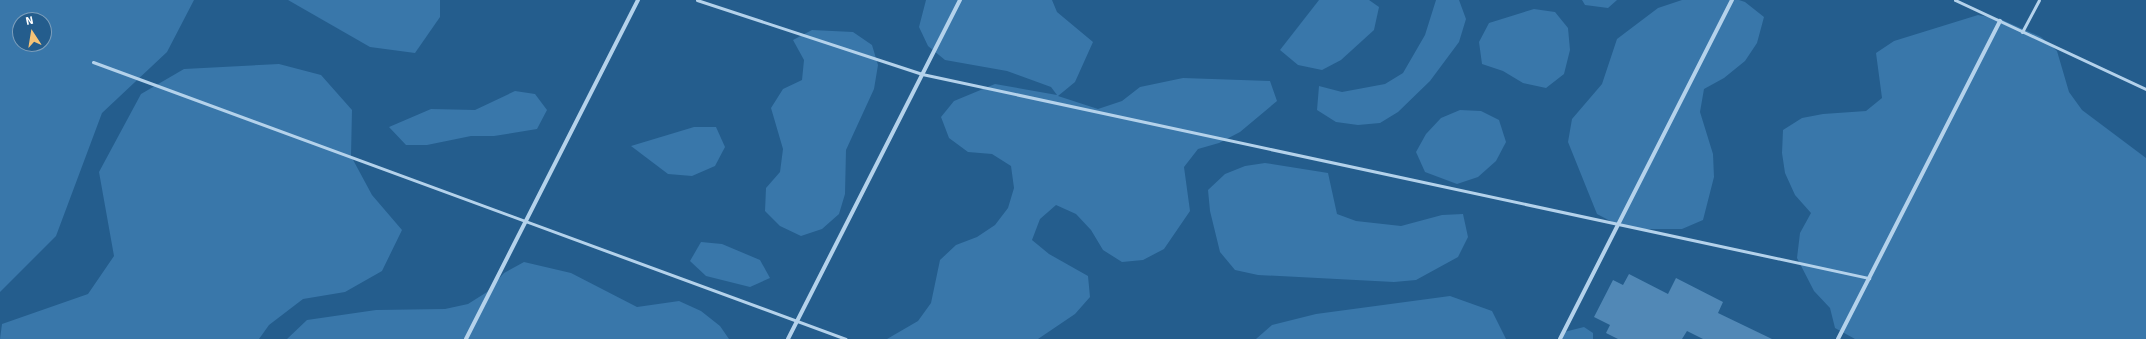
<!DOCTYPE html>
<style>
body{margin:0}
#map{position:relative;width:2146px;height:339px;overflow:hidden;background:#245d8d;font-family:Signika,sans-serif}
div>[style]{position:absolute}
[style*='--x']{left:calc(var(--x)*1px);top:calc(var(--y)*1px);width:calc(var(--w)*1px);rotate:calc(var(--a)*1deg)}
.green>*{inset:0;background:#3977aa}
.building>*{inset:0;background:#5188b6}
.service>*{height:3px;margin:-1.5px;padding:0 1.5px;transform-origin:1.5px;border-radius:1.5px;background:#b4d2eb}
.minor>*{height:4px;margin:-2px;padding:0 2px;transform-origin:2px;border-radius:2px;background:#b4d2eb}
span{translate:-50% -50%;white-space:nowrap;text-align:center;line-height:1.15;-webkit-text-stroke:3px #245d8d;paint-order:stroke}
.north{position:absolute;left:12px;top:12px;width:40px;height:40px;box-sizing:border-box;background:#245d8d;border:1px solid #7c9ebb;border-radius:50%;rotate:348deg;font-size:11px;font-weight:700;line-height:16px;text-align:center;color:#fff}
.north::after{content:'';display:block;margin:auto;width:14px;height:18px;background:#f5c377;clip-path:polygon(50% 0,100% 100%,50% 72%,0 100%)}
</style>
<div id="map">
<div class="green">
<div style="clip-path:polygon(evenodd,0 0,194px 0,167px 52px,102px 113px,56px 236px,0 292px,0 0,20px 20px,44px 20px,44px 44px,20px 44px,20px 20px)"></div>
<div style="clip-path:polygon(288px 0,440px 0,440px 17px,415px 53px,370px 47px)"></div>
<div style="clip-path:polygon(926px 0,1052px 0,1057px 12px,1093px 42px,1075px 82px,1058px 96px,1098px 109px,1122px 101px,1140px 87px,1183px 78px,1270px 81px,1277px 101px,1240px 132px,1219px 143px,1198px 149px,1184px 167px,1190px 211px,1164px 249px,1143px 260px,1122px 262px,1103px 250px,1091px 230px,1076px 214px,1056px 205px,1040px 219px,1032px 240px,1049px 254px,1088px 276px,1090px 297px,1075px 314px,1038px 339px,887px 339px,918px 321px,931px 303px,940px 260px,956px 245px,977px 237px,995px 225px,1008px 208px,1014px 188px,1011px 166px,992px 154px,968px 152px,949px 138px,941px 117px,954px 101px,995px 84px,1057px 95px,1051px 87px,1007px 71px,945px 60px,928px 46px,919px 27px)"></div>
<div style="clip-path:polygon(1319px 0,1369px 0,1379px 7px,1374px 30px,1341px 60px,1322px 70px,1298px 65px,1280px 50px)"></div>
<div style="clip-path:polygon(1436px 0,1459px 0,1466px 19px,1459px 42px,1430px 81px,1398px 112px,1380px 123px,1358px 125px,1336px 122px,1317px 110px,1319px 86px,1342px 92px,1385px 84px,1403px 73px,1425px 35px)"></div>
<div style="clip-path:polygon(1582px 0,1617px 0,1608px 8px,1585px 5px)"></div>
<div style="clip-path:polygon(1682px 0,1739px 0,1745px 2px,1764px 17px,1757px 43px,1745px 61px,1724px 78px,1704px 89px,1700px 112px,1713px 154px,1714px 177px,1703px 220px,1682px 229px,1637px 229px,1616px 224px,1597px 214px,1568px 142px,1572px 119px,1602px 84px,1617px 39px,1658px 8px)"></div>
<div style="clip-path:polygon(1534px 9px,1555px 12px,1568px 28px,1570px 50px,1564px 74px,1546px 88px,1523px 83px,1503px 71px,1482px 64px,1479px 42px,1489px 23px)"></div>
<div style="clip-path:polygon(1978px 15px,2000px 19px,2041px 37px,2057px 51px,2069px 92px,2082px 110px,2146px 158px,2146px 339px,1855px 339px,1835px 328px,1830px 308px,1814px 291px,1797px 258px,1800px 233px,1811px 213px,1795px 195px,1785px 173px,1782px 153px,1783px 130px,1802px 118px,1823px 114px,1866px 111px,1882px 98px,1876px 53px,1894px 41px)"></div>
<div style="clip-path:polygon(812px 30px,853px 32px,872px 45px,878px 65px,874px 89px,846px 150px,845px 194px,839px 214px,822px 229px,801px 236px,780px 226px,765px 211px,766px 188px,780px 172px,783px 149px,771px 108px,783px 89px,802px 80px,804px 60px,793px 40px)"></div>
<div style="clip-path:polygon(279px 64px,321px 75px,352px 110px,351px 156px,372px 195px,402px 230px,382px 271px,345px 292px,303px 299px,269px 325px,259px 339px,0 339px,2px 324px,88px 294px,114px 256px,99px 172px,141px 94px,184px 69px)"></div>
<div style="clip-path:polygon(515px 91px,535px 94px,547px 110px,537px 129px,494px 136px,471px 136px,427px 145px,406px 145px,389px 127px,431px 109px,475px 110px)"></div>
<div style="clip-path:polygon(1460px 110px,1481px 111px,1499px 120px,1506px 142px,1496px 161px,1478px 177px,1457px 184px,1425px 172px,1416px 152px,1426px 134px,1441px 118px)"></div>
<div style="clip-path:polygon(694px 127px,716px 127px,725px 147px,715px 166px,692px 176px,668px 174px,631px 146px)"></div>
<div style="clip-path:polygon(1265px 163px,1328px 173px,1337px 214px,1356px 221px,1401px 226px,1442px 215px,1463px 214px,1468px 237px,1458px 257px,1416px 280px,1394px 282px,1258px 275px,1235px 270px,1220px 252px,1210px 211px,1208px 190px,1225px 174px,1245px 166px)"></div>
<div style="clip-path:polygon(701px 242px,722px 244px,760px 260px,770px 278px,750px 287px,706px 276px,690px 261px)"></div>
<div style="clip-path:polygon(524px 262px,571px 273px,637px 307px,679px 301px,701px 311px,720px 326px,729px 339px,287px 339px,307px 320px,376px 310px,445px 309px,468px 304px,487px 292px,504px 273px)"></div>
<div style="clip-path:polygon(1450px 296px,1492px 311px,1506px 339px,1256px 339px,1272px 325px,1316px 314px)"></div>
<div style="clip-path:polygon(1584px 327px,1593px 333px,1593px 339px,1562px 339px,1564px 332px)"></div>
</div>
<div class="building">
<div style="clip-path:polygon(1629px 274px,1668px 294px,1676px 278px,1723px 302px,1718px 313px,1772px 339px,1703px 339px,1687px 331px,1682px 339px,1618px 339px,1606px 333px,1610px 325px,1594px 317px,1613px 280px,1623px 285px)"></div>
</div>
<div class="service">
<div style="--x:697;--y:0;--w:237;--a:18.2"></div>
<div style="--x:922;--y:74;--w:969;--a:12.16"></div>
<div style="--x:1955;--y:0;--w:211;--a:25"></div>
<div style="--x:2022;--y:32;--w:36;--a:-62"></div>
<div style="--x:93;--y:62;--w:802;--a:20.2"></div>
</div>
<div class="minor">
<div style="--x:466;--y:339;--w:380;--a:-63.1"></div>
<div style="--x:788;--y:339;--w:380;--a:-63.1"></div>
<div style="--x:1560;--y:339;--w:380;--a:-63.1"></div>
<div style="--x:1838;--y:339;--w:357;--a:-63"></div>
</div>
<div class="north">N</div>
</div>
